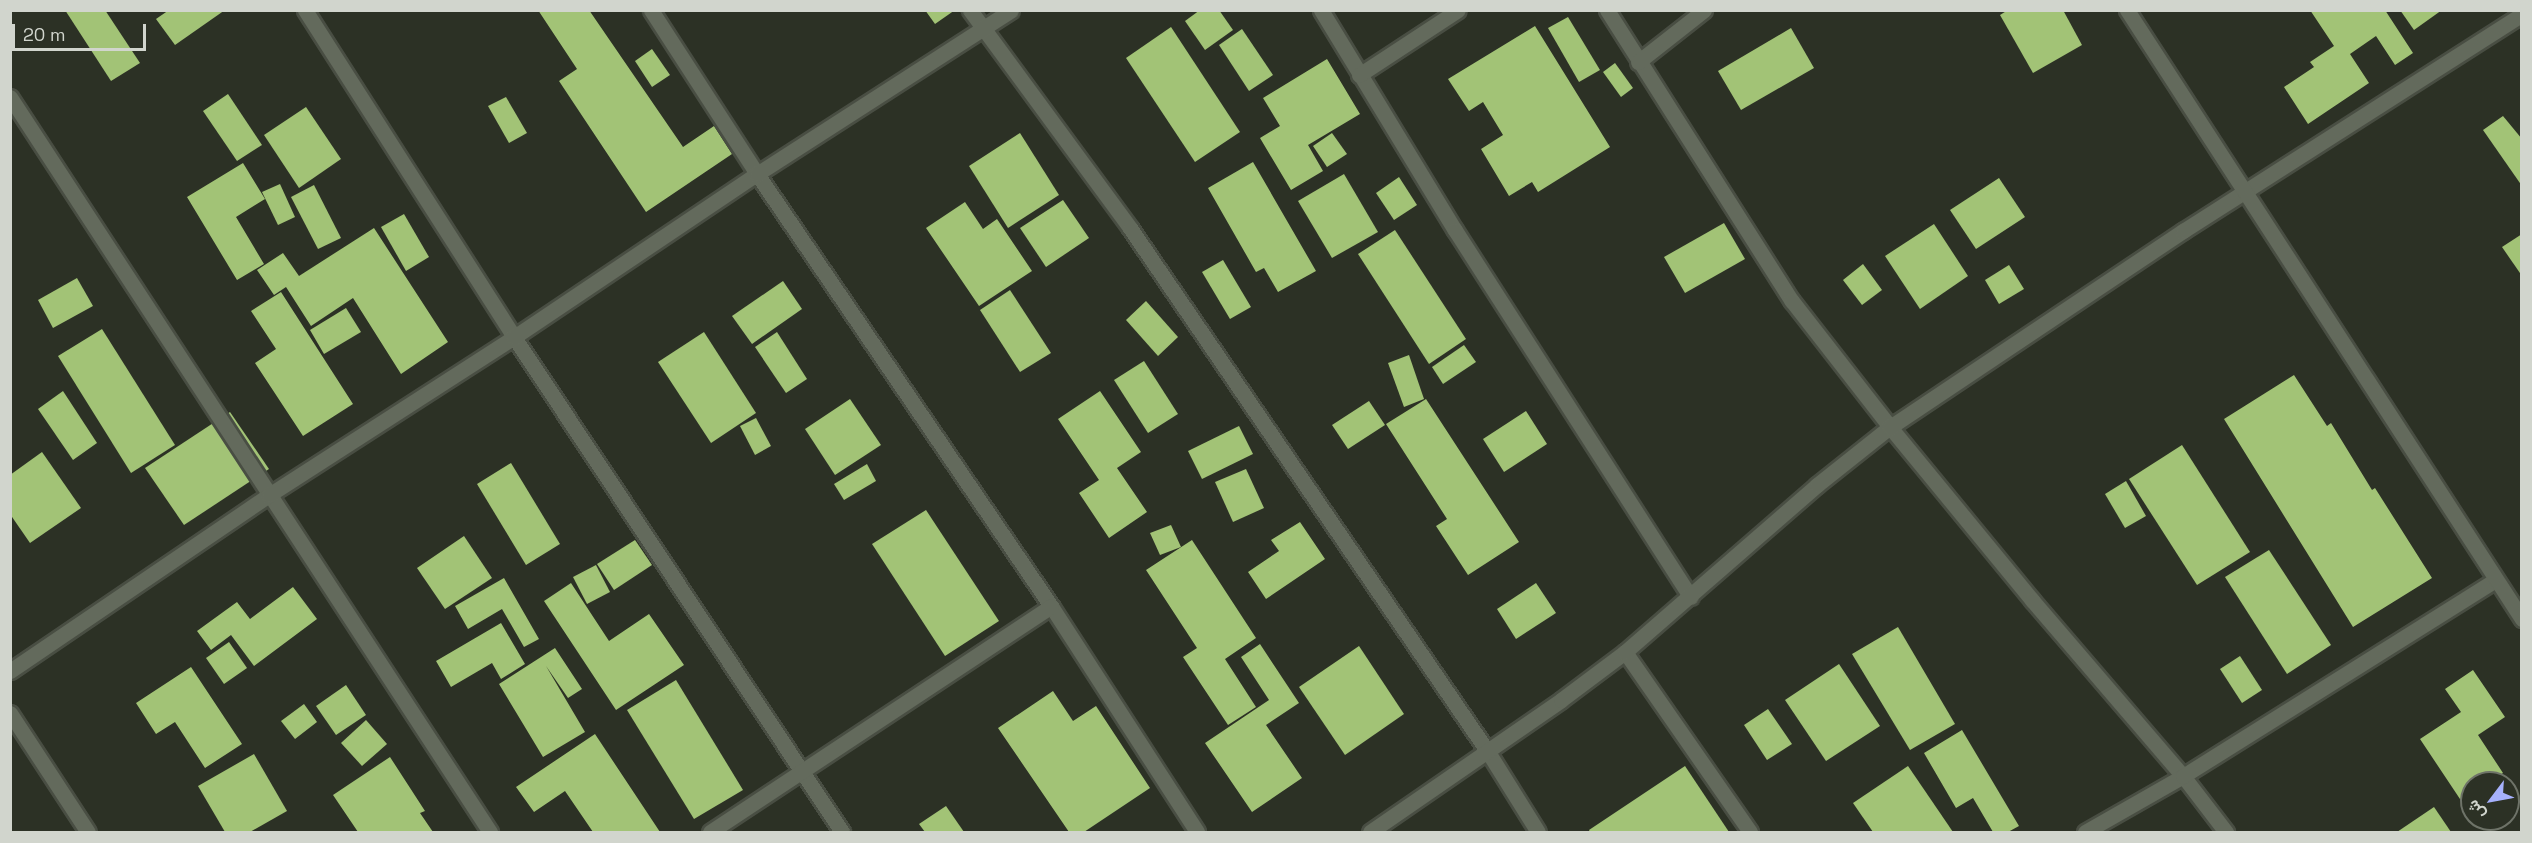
<!DOCTYPE html>
<meta charset="utf-8">
<style>
body{margin:0}
#map{position:relative;width:2532px;height:843px;overflow:hidden;background:#2c3125;font-family:"Space Grotesk",Vazirmatn,sans-serif}
div>[style]{position:absolute}
[style*='--x']{left:calc(var(--x)*1px);top:calc(var(--y)*1px);width:calc(var(--w)*1px);rotate:calc(var(--a)*1deg)}
.building>*{inset:0;background:#a2c376}
.roads{filter:drop-shadow(2px 0 #494e43) drop-shadow(-2px 0 #494e43) drop-shadow(0 2px #494e43) drop-shadow(0 -2px #494e43)}
.street>*{height:15px;margin:-7.5px;padding:0 7.5px;transform-origin:7.5px;border-radius:7.5px;background:#636a5c}
.secondary>*{height:15px;margin:-7.5px;padding:0 7.5px;transform-origin:7.5px;border-radius:7.5px;background:#636a5c}
span{translate:-50% -50%;white-space:nowrap;text-align:center;line-height:1.15;-webkit-text-stroke:6px #2c3125;paint-order:stroke}
.frame{position:absolute;inset:0;border:12px solid #d1d5cd;pointer-events:none}
.north{position:absolute;left:2460px;top:771px;width:60px;height:60px;box-sizing:border-box;background:#2c3125;border:2px solid #6e7368;border-radius:50%;rotate:238deg;font-size:16px;font-weight:700;line-height:24px;text-align:center;color:#d1d5cd}
.north::after{content:'';display:block;margin:auto;width:21px;height:27px;background:#a6b1fc;clip-path:polygon(50% 0,100% 100%,50% 72%,0 100%)}
.scale{position:absolute;left:12px;top:24px;width:134px;height:27px;box-sizing:border-box;border:3px solid #d1d5cd;border-top:0;padding-left:8px;font-size:18px;line-height:21px;white-space:nowrap;color:#d1d5cd;-webkit-text-stroke:4px #2c3125;paint-order:stroke}
</style>
<div id="map">
<div class="building">
<div style="clip-path:polygon(65px 10px,105px 10px,140px 63px,111px 81px)"></div>
<div style="clip-path:polygon(169px 10px,225px 10px,175px 45px,156px 19px)"></div>
<div style="clip-path:polygon(538px 10px,589px 10px,683px 147px,714px 126px,732px 154px,646px 212px,559px 81px,577px 69px)"></div>
<div style="clip-path:polygon(925px 10px,955px 10px,935px 24px)"></div>
<div style="clip-path:polygon(1200px 10px,1219px 10px,1233px 30px,1205px 50px,1185px 21px)"></div>
<div style="clip-path:polygon(2008px 10px,2063px 10px,2082px 45px,2033px 73px,2000px 15px)"></div>
<div style="clip-path:polygon(2310px 10px,2385px 10px,2413px 53px,2395px 65px,2376px 36px,2350px 54px,2369px 83px,2308px 124px,2284px 87px,2314px 67px,2310px 62px,2334px 46px)"></div>
<div style="clip-path:polygon(2400px 10px,2442px 10px,2414px 30px)"></div>
<div style="clip-path:polygon(1568px 17px,1600px 70px,1579px 82px,1548px 28px)"></div>
<div style="clip-path:polygon(1535px 26px,1610px 147px,1538px 192px,1532px 182px,1509px 196px,1481px 149px,1503px 135px,1483px 102px,1469px 111px,1448px 79px)"></div>
<div style="clip-path:polygon(1171px 27px,1240px 132px,1195px 162px,1126px 58px)"></div>
<div style="clip-path:polygon(1791px 28px,1814px 68px,1741px 110px,1718px 71px)"></div>
<div style="clip-path:polygon(1242px 29px,1273px 75px,1249px 91px,1219px 45px)"></div>
<div style="clip-path:polygon(652px 49px,670px 75px,652px 87px,635px 61px)"></div>
<div style="clip-path:polygon(1327px 59px,1360px 114px,1308px 145px,1323px 171px,1291px 190px,1260px 138px,1280px 126px,1263px 98px)"></div>
<div style="clip-path:polygon(1615px 63px,1633px 88px,1621px 97px,1603px 72px)"></div>
<div style="clip-path:polygon(228px 94px,262px 145px,237px 161px,203px 111px)"></div>
<div style="clip-path:polygon(506px 97px,527px 133px,509px 143px,488px 106px)"></div>
<div style="clip-path:polygon(306px 107px,341px 159px,299px 188px,264px 135px)"></div>
<div style="clip-path:polygon(2503px 116px,2522px 139px,2522px 186px,2483px 130px)"></div>
<div style="clip-path:polygon(1020px 133px,1059px 195px,1008px 228px,969px 166px)"></div>
<div style="clip-path:polygon(1332px 133px,1347px 154px,1327px 167px,1313px 146px)"></div>
<div style="clip-path:polygon(1253px 162px,1316px 271px,1278px 292px,1264px 268px,1256px 272px,1208px 188px)"></div>
<div style="clip-path:polygon(243px 163px,265px 199px,236px 217px,264px 264px,237px 280px,187px 197px)"></div>
<div style="clip-path:polygon(1344px 174px,1378px 232px,1332px 258px,1298px 201px)"></div>
<div style="clip-path:polygon(1399px 177px,1417px 205px,1394px 220px,1376px 193px)"></div>
<div style="clip-path:polygon(1999px 178px,2025px 217px,1976px 249px,1950px 210px)"></div>
<div style="clip-path:polygon(280px 184px,295px 217px,278px 225px,262px 192px)"></div>
<div style="clip-path:polygon(314px 185px,341px 238px,318px 249px,291px 197px)"></div>
<div style="clip-path:polygon(1063px 200px,1089px 238px,1046px 267px,1020px 228px)"></div>
<div style="clip-path:polygon(965px 202px,983px 229px,997px 219px,1032px 271px,979px 306px,926px 228px)"></div>
<div style="clip-path:polygon(404px 214px,429px 257px,406px 271px,381px 227px)"></div>
<div style="clip-path:polygon(1724px 223px,1745px 259px,1685px 293px,1664px 257px)"></div>
<div style="clip-path:polygon(1934px 224px,1968px 276px,1920px 309px,1885px 256px)"></div>
<div style="clip-path:polygon(374px 228px,448px 342px,401px 374px,353px 298px,311px 326px,286px 287px,274px 295px,257px 270px,283px 253px,299px 276px)"></div>
<div style="clip-path:polygon(1395px 230px,1466px 339px,1429px 364px,1358px 254px)"></div>
<div style="clip-path:polygon(2522px 234px,2522px 276px,2502px 247px)"></div>
<div style="clip-path:polygon(1223px 260px,1251px 307px,1230px 319px,1202px 272px)"></div>
<div style="clip-path:polygon(1863px 264px,1882px 290px,1862px 305px,1843px 280px)"></div>
<div style="clip-path:polygon(2009px 265px,2024px 289px,1999px 304px,1985px 280px)"></div>
<div style="clip-path:polygon(77px 278px,93px 306px,53px 328px,38px 300px)"></div>
<div style="clip-path:polygon(783px 281px,802px 309px,752px 344px,732px 316px)"></div>
<div style="clip-path:polygon(1010px 290px,1051px 353px,1020px 372px,980px 310px)"></div>
<div style="clip-path:polygon(281px 292px,353px 404px,303px 436px,255px 363px,276px 349px,251px 311px)"></div>
<div style="clip-path:polygon(1146px 301px,1178px 337px,1158px 356px,1126px 320px)"></div>
<div style="clip-path:polygon(346px 308px,361px 332px,324px 354px,310px 330px)"></div>
<div style="clip-path:polygon(102px 329px,175px 445px,131px 473px,58px 356px)"></div>
<div style="clip-path:polygon(704px 332px,756px 413px,711px 443px,658px 362px)"></div>
<div style="clip-path:polygon(777px 332px,807px 379px,786px 393px,755px 347px)"></div>
<div style="clip-path:polygon(1464px 345px,1476px 362px,1443px 384px,1432px 367px)"></div>
<div style="clip-path:polygon(1409px 355px,1424px 399px,1404px 407px,1388px 363px)"></div>
<div style="clip-path:polygon(1144px 361px,1178px 414px,1148px 433px,1114px 380px)"></div>
<div style="clip-path:polygon(2294px 375px,2327px 426px,2331px 423px,2372px 490px,2375px 488px,2432px 578px,2353px 627px,2224px 419px)"></div>
<div style="clip-path:polygon(63px 391px,97px 443px,73px 460px,38px 409px)"></div>
<div style="clip-path:polygon(1100px 391px,1141px 452px,1117px 468px,1147px 512px,1109px 538px,1079px 493px,1099px 480px,1058px 419px)"></div>
<div style="clip-path:polygon(850px 399px,881px 445px,835px 475px,805px 429px)"></div>
<div style="clip-path:polygon(1426px 399px,1519px 542px,1468px 575px,1436px 526px,1447px 519px,1386px 424px)"></div>
<div style="clip-path:polygon(1369px 401px,1385px 425px,1348px 449px,1332px 425px)"></div>
<div style="clip-path:polygon(1526px 411px,1547px 444px,1504px 472px,1483px 439px)"></div>
<div style="clip-path:polygon(230px 412px,269px 469px,184px 525px,145px 468px)"></div>
<div style="clip-path:polygon(756px 418px,771px 446px,755px 455px,740px 426px)"></div>
<div style="clip-path:polygon(1239px 426px,1253px 454px,1202px 479px,1188px 451px)"></div>
<div style="clip-path:polygon(2182px 445px,2250px 552px,2197px 585px,2129px 479px)"></div>
<div style="clip-path:polygon(42px 452px,81px 508px,30px 543px,10px 514px,10px 475px)"></div>
<div style="clip-path:polygon(511px 463px,560px 544px,526px 565px,477px 484px)"></div>
<div style="clip-path:polygon(867px 464px,876px 481px,844px 500px,834px 484px)"></div>
<div style="clip-path:polygon(1246px 469px,1264px 508px,1233px 522px,1215px 482px)"></div>
<div style="clip-path:polygon(2126px 481px,2146px 516px,2125px 528px,2105px 494px)"></div>
<div style="clip-path:polygon(926px 510px,999px 621px,945px 656px,872px 544px)"></div>
<div style="clip-path:polygon(1300px 522px,1325px 559px,1266px 599px,1248px 572px,1279px 551px,1271px 540px)"></div>
<div style="clip-path:polygon(1171px 525px,1181px 547px,1160px 555px,1150px 533px)"></div>
<div style="clip-path:polygon(464px 536px,492px 578px,445px 609px,417px 568px)"></div>
<div style="clip-path:polygon(635px 540px,652px 565px,614px 590px,597px 564px)"></div>
<div style="clip-path:polygon(1192px 540px,1256px 638px,1225px 659px,1256px 707px,1228px 725px,1183px 657px,1197px 648px,1146px 570px)"></div>
<div style="clip-path:polygon(2269px 550px,2331px 645px,2287px 674px,2225px 577px)"></div>
<div style="clip-path:polygon(596px 565px,610px 592px,587px 604px,573px 577px)"></div>
<div style="clip-path:polygon(504px 578px,539px 639px,524px 647px,502px 609px,468px 629px,455px 606px)"></div>
<div style="clip-path:polygon(571px 583px,609px 641px,649px 614px,684px 665px,616px 710px,544px 601px)"></div>
<div style="clip-path:polygon(1536px 583px,1556px 613px,1516px 639px,1497px 609px)"></div>
<div style="clip-path:polygon(293px 587px,317px 619px,254px 666px,231px 635px,211px 650px,197px 631px,237px 602px,250px 619px)"></div>
<div style="clip-path:polygon(501px 623px,525px 664px,501px 679px,492px 663px,451px 687px,436px 661px)"></div>
<div style="clip-path:polygon(1898px 627px,1955px 724px,1910px 750px,1852px 654px)"></div>
<div style="clip-path:polygon(229px 642px,247px 668px,224px 684px,206px 658px)"></div>
<div style="clip-path:polygon(1260px 644px,1299px 703px,1266px 725px,1302px 778px,1252px 812px,1205px 743px,1269px 700px,1241px 657px)"></div>
<div style="clip-path:polygon(1359px 646px,1404px 714px,1345px 755px,1299px 687px)"></div>
<div style="clip-path:polygon(555px 648px,582px 689px,568px 698px,546px 666px,585px 732px,543px 757px,499px 684px)"></div>
<div style="clip-path:polygon(2240px 656px,2262px 690px,2242px 703px,2220px 669px)"></div>
<div style="clip-path:polygon(1839px 664px,1880px 726px,1826px 761px,1785px 700px)"></div>
<div style="clip-path:polygon(191px 667px,242px 744px,205px 768px,175px 722px,156px 734px,136px 703px)"></div>
<div style="clip-path:polygon(2473px 670px,2505px 717px,2478px 735px,2503px 773px,2489px 783px,2472px 783px,2472px 795px,2462px 802px,2420px 739px,2461px 712px,2445px 689px)"></div>
<div style="clip-path:polygon(676px 680px,743px 790px,694px 819px,627px 710px)"></div>
<div style="clip-path:polygon(346px 685px,366px 715px,336px 735px,316px 706px)"></div>
<div style="clip-path:polygon(1053px 691px,1073px 721px,1096px 706px,1150px 788px,1084px 832px,1069px 832px,998px 728px)"></div>
<div style="clip-path:polygon(304px 704px,317px 722px,295px 739px,281px 721px)"></div>
<div style="clip-path:polygon(1768px 709px,1792px 744px,1767px 760px,1744px 725px)"></div>
<div style="clip-path:polygon(366px 720px,387px 744px,362px 766px,341px 743px)"></div>
<div style="clip-path:polygon(1962px 730px,2019px 826px,2008px 832px,1993px 832px,1973px 798px,1956px 808px,1924px 753px)"></div>
<div style="clip-path:polygon(595px 734px,660px 832px,593px 832px,565px 791px,534px 812px,516px 787px)"></div>
<div style="clip-path:polygon(254px 754px,287px 811px,250px 832px,225px 832px,198px 786px)"></div>
<div style="clip-path:polygon(390px 757px,425px 811px,420px 813px,433px 832px,358px 832px,333px 795px)"></div>
<div style="clip-path:polygon(1685px 766px,1729px 832px,1590px 832px,1589px 830px)"></div>
<div style="clip-path:polygon(1908px 766px,1953px 832px,1873px 832px,1853px 803px)"></div>
<div style="clip-path:polygon(946px 806px,964px 832px,925px 832px,919px 824px)"></div>
<div style="clip-path:polygon(2434px 807px,2451px 832px,2397px 832px)"></div>
</div>
<div class="roads">
<div class="street">
<div style="--x:305;--y:10;--w:388;--a:57.4"></div>
<div style="--x:514;--y:337;--w:594;--a:56.47"></div>
<div style="--x:651;--y:10;--w:195;--a:57.1"></div>
<div style="--x:757;--y:174;--w:523;--a:55.76"></div>
<div style="--x:1051;--y:606;--w:269;--a:57.1"></div>
<div style="--x:970;--y:10;--w:270;--a:53.7"></div>
<div style="--x:1130;--y:228;--w:635;--a:55.66"></div>
<div style="--x:1488;--y:752;--w:94;--a:58"></div>
<div style="--x:1321;--y:10;--w:258;--a:58.7"></div>
<div style="--x:1455;--y:230;--w:436;--a:57.3"></div>
<div style="--x:1607;--y:10;--w:345;--a:57.6"></div>
<div style="--x:1792;--y:301;--w:160;--a:52.1"></div>
<div style="--x:1890;--y:427;--w:224;--a:50.6"></div>
<div style="--x:2032;--y:600;--w:232;--a:49.4"></div>
<div style="--x:2183;--y:776;--w:71;--a:52.5"></div>
<div style="--x:1638;--y:62;--w:84;--a:-38.2"></div>
<div style="--x:1359;--y:75;--w:118;--a:-33.3"></div>
<div style="--x:10;--y:97;--w:878;--a:56.85"></div>
<div style="--x:1625;--y:652;--w:219;--a:55.2"></div>
<div style="--x:10;--y:671;--w:313;--a:-34.2"></div>
<div style="--x:269;--y:495;--w:292;--a:-32.8"></div>
<div style="--x:514;--y:337;--w:293;--a:-33.9"></div>
<div style="--x:757;--y:174;--w:302;--a:-32.8"></div>
<div style="--x:710;--y:832;--w:409;--a:-33.5"></div>
<div style="--x:1370;--y:832;--w:232;--a:-34.6"></div>
<div style="--x:1561;--y:700;--w:80;--a:-36.9"></div>
<div style="--x:1625;--y:652;--w:254;--a:-41"></div>
<div style="--x:1817;--y:485;--w:93;--a:-38.5"></div>
<div style="--x:1890;--y:427;--w:353;--a:-33.8"></div>
<div style="--x:2183;--y:231;--w:403;--a:-32.6"></div>
<div style="--x:2085;--y:832;--w:113;--a:-29.7"></div>
<div style="--x:2183;--y:776;--w:368;--a:-32.1"></div>
</div>
<div class="secondary">
<div style="--x:2127;--y:10;--w:726;--a:57.03"></div>
<div style="--x:10;--y:713;--w:142;--a:56.8"></div>
</div>
</div>
<div class="frame"></div>
<div class="north">ش</div>
<div class="scale">20 m</div>
</div>
